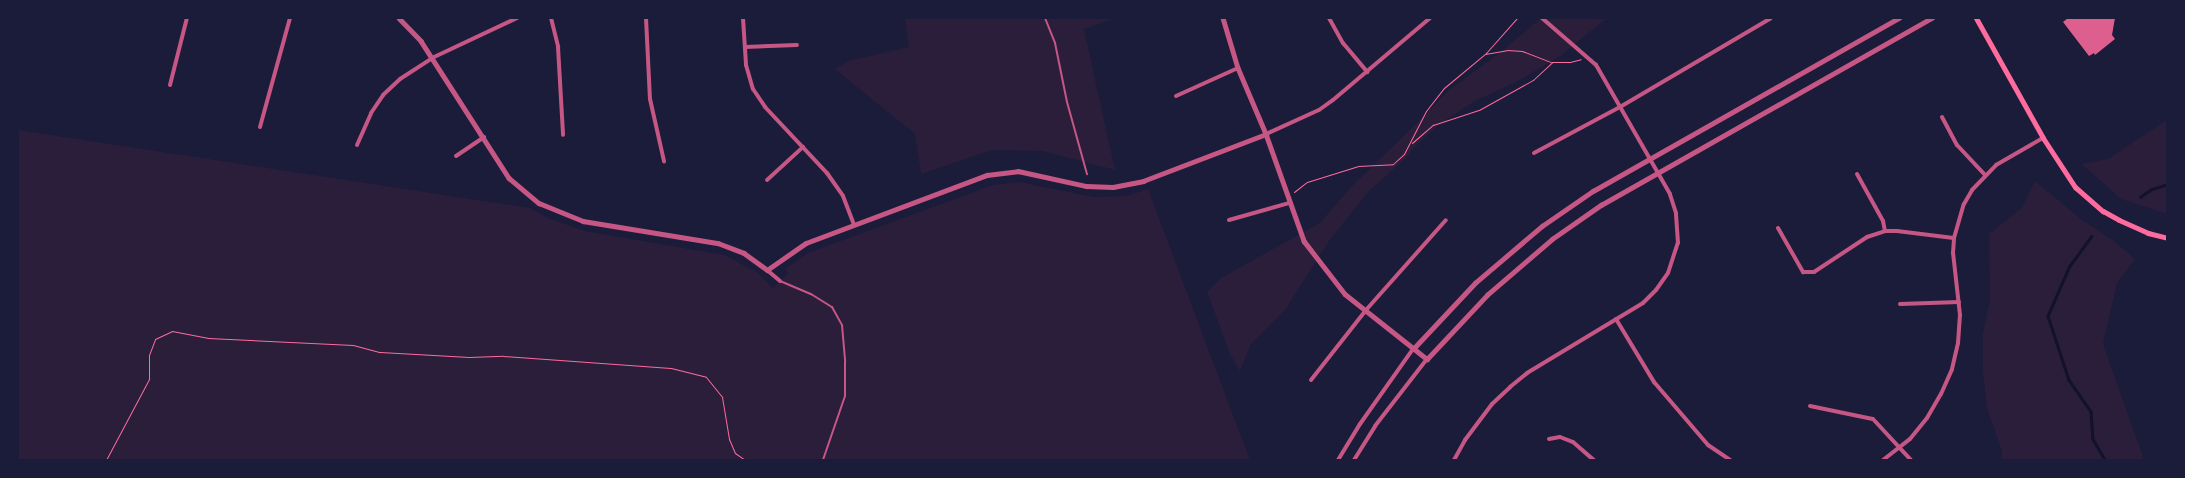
<!DOCTYPE html>
<style>
body{margin:0}
#map{position:relative;width:2185px;height:478px;overflow:hidden;background:#1b1b3a;font-family:Inter,sans-serif}
div>[style]{position:absolute}
[style*='--x']{left:calc(var(--x)*1px);top:calc(var(--y)*1px);width:calc(var(--w)*1px);rotate:calc(var(--a)*1deg)}
.green>*{inset:0;background:#2a1e3b}
.stream>*{height:2.5px;margin:-1.25px;padding:0 1.25px;transform-origin:1.25px;border-radius:1.25px;background:#12122b}
.building>*{inset:0;background:#dd5f8e}
.path>*{height:1px;margin:-0.5px;padding:0 0.5px;transform-origin:0.5px;border-radius:0.5px;background:#ff6b9d}
.service>*{height:2px;margin:-1px;padding:0 1px;transform-origin:1px;border-radius:1px;background:#c65784}
.minor>*{height:4px;margin:-2px;padding:0 2px;transform-origin:2px;border-radius:2px;background:#c65784}
.tertiary>*{height:4.5px;margin:-2.25px;padding:0 2.25px;transform-origin:2.25px;border-radius:2.25px;background:#c65784}
.secondary>*{height:5px;margin:-2.5px;padding:0 2.5px;transform-origin:2.5px;border-radius:2.5px;background:#ff6b9d}
span{translate:-50% -50%;white-space:nowrap;text-align:center;line-height:1.15;-webkit-text-stroke:4.5px #1b1b3a;paint-order:stroke}
.frame{position:absolute;inset:0;border:19px solid #1b1b3a;pointer-events:none}
</style>
<div id="map">
<div class="green">
<div style="clip-path:polygon(905px 18px,1115px 18px,1084px 29px,1115px 170px,1042px 151px,992px 150px,921px 174px,915px 134px,835px 69px,848px 61px,909px 47px)"></div>
<div style="clip-path:polygon(1541px 18px,1607px 18px,1560px 56px,1518px 81px,1475px 101px,1438px 125px,1411px 151px,1406px 158px,1368px 192px,1329px 241px,1285px 310px,1251px 344px,1240px 371px,1230px 354px,1207px 292px,1221px 278px,1320px 223px,1351px 187px,1408px 132px,1448px 91px,1502px 51px)"></div>
<div style="clip-path:polygon(2167px 120px,2167px 214px,2121px 199px,2082px 164px,2108px 159px)"></div>
<div style="clip-path:polygon(18px 130px,530px 208px,548px 218px,585px 231px,724px 255px,757px 272px,773px 288px,788px 273px,785px 269px,808px 253px,993px 185px,1019px 182px,1094px 197px,1127px 196px,1148px 189px,1250px 460px,18px 460px)"></div>
<div style="clip-path:polygon(2035px 181px,2081px 219px,2115px 242px,2135px 259px,2117px 283px,2103px 344px,2144px 460px,2001px 460px,2002px 451px,1987px 408px,1983px 372px,1983px 333px,1990px 301px,1989px 234px,2022px 208px)"></div>
</div>
<div class="stream">
<div style="--x:2140;--y:197;--w:14;--a:-34"></div>
<div style="--x:2152;--y:189;--w:17;--a:-17"></div>
<div style="--x:2092;--y:236;--w:37;--a:126"></div>
<div style="--x:2070;--y:266;--w:55;--a:113.7"></div>
<div style="--x:2048;--y:316;--w:67;--a:71.8"></div>
<div style="--x:2069;--y:380;--w:39;--a:55"></div>
<div style="--x:2091;--y:412;--w:27;--a:86"></div>
<div style="--x:2093;--y:439;--w:24;--a:60"></div>
</div>
<div class="building">
<div style="clip-path:polygon(2068px 18px,2115px 18px,2112px 35px,2115px 39px,2095px 55px,2094px 53px,2089px 56px,2063px 22px)"></div>
</div>
<div class="path">
<div style="--x:1485;--y:54;--w:22;--a:-10"></div>
<div style="--x:1507;--y:50;--w:15;--a:4"></div>
<div style="--x:1522;--y:51;--w:31;--a:21"></div>
<div style="--x:1412;--y:143;--w:28;--a:-41"></div>
<div style="--x:1433;--y:125;--w:48;--a:-18.1"></div>
<div style="--x:1479;--y:110;--w:62;--a:-29.1"></div>
<div style="--x:1533;--y:80;--w:26;--a:-43"></div>
<div style="--x:1552;--y:62;--w:18;--a:0"></div>
<div style="--x:1570;--y:62;--w:11;--a:-15"></div>
<div style="--x:1294;--y:192;--w:16;--a:-38"></div>
<div style="--x:1307;--y:182;--w:53;--a:-17.4"></div>
<div style="--x:1358;--y:166;--w:35;--a:-3"></div>
<div style="--x:1393;--y:164;--w:15;--a:-42"></div>
<div style="--x:1404;--y:154;--w:48;--a:-62.9"></div>
<div style="--x:1426;--y:111;--w:29;--a:-52"></div>
<div style="--x:1444;--y:88;--w:55;--a:-39.8"></div>
<div style="--x:1486;--y:53;--w:47;--a:-48.5"></div>
<div style="--x:106;--y:460;--w:92;--a:-62"></div>
<div style="--x:149;--y:379;--w:24;--a:-90"></div>
<div style="--x:149;--y:355;--w:17;--a:-69"></div>
<div style="--x:155;--y:339;--w:19;--a:-25"></div>
<div style="--x:172;--y:331;--w:37;--a:11"></div>
<div style="--x:208;--y:338;--w:145;--a:2.8"></div>
<div style="--x:353;--y:345;--w:28;--a:15"></div>
<div style="--x:380;--y:352;--w:89;--a:3.2"></div>
<div style="--x:469;--y:357;--w:34;--a:-2"></div>
<div style="--x:503;--y:356;--w:168;--a:4.1"></div>
<div style="--x:671;--y:368;--w:36;--a:14"></div>
<div style="--x:706;--y:377;--w:26;--a:51"></div>
<div style="--x:722;--y:397;--w:43;--a:80.5"></div>
<div style="--x:729;--y:439;--w:15;--a:67"></div>
<div style="--x:735;--y:453;--w:12;--a:35"></div>
<div style="--x:770;--y:460;--w:12;--a:-5"></div>
<div style="--x:782;--y:459;--w:4;--a:14"></div>
</div>
<div class="service">
<div style="--x:1045;--y:18;--w:27;--a:68"></div>
<div style="--x:1055;--y:43;--w:60;--a:78.5"></div>
<div style="--x:1067;--y:102;--w:75;--a:74.5"></div>
<div style="--x:780;--y:281;--w:34;--a:23"></div>
<div style="--x:811;--y:294;--w:25;--a:32"></div>
<div style="--x:832;--y:307;--w:21;--a:61"></div>
<div style="--x:842;--y:325;--w:37;--a:85"></div>
<div style="--x:845;--y:362;--w:34;--a:90"></div>
<div style="--x:845;--y:396;--w:68;--a:109"></div>
</div>
<div class="minor">
<div style="--x:551;--y:18;--w:30;--a:76"></div>
<div style="--x:558;--y:47;--w:88;--a:86.7"></div>
<div style="--x:646;--y:18;--w:81;--a:87.2"></div>
<div style="--x:650;--y:99;--w:64;--a:77.3"></div>
<div style="--x:743;--y:18;--w:47;--a:86.3"></div>
<div style="--x:746;--y:65;--w:25;--a:74"></div>
<div style="--x:753;--y:89;--w:22;--a:56"></div>
<div style="--x:765;--y:107;--w:91;--a:46.8"></div>
<div style="--x:827;--y:173;--w:28;--a:55"></div>
<div style="--x:843;--y:196;--w:31;--a:69"></div>
<div style="--x:1329;--y:18;--w:29;--a:61"></div>
<div style="--x:1343;--y:43;--w:38;--a:50"></div>
<div style="--x:745;--y:47;--w:52;--a:-2.2"></div>
<div style="--x:170;--y:85;--w:69;--a:-75.8"></div>
<div style="--x:1176;--y:96;--w:68;--a:-24.3"></div>
<div style="--x:1942;--y:117;--w:32;--a:62"></div>
<div style="--x:1957;--y:145;--w:41;--a:47"></div>
<div style="--x:260;--y:127;--w:113;--a:-74.6"></div>
<div style="--x:1266;--y:134;--w:58;--a:-24.4"></div>
<div style="--x:1319;--y:110;--w:17;--a:-36"></div>
<div style="--x:1333;--y:100;--w:127;--a:-40.2"></div>
<div style="--x:357;--y:145;--w:35;--a:-66"></div>
<div style="--x:371;--y:113;--w:22;--a:-56"></div>
<div style="--x:383;--y:95;--w:23;--a:-43"></div>
<div style="--x:400;--y:79;--w:38;--a:-33"></div>
<div style="--x:432;--y:58;--w:94;--a:-25.2"></div>
<div style="--x:1534;--y:153;--w:98;--a:-28.1"></div>
<div style="--x:1620;--y:107;--w:175;--a:-30.5"></div>
<div style="--x:456;--y:156;--w:34;--a:-34"></div>
<div style="--x:1857;--y:174;--w:54;--a:61"></div>
<div style="--x:1883;--y:221;--w:10;--a:79"></div>
<div style="--x:767;--y:180;--w:49;--a:-42.5"></div>
<div style="--x:1229;--y:220;--w:62;--a:-15.8"></div>
<div style="--x:1778;--y:228;--w:51;--a:60.4"></div>
<div style="--x:1803;--y:272;--w:11;--a:0"></div>
<div style="--x:1814;--y:272;--w:64;--a:-33.4"></div>
<div style="--x:1867;--y:237;--w:19;--a:-18"></div>
<div style="--x:1885;--y:231;--w:12;--a:0"></div>
<div style="--x:1897;--y:231;--w:57;--a:7"></div>
<div style="--x:767;--y:270;--w:17;--a:40"></div>
<div style="--x:1900;--y:304;--w:59;--a:-1.9"></div>
<div style="--x:1616;--y:319;--w:74;--a:58.9"></div>
<div style="--x:1654;--y:382;--w:83;--a:49.4"></div>
<div style="--x:1708;--y:445;--w:27;--a:34"></div>
<div style="--x:1311;--y:380;--w:89;--a:-51.8"></div>
<div style="--x:1366;--y:310;--w:120;--a:-48.4"></div>
<div style="--x:1810;--y:406;--w:64;--a:11.7"></div>
<div style="--x:1873;--y:419;--w:56;--a:47.2"></div>
<div style="--x:1549;--y:439;--w:11;--a:-10"></div>
<div style="--x:1560;--y:437;--w:14;--a:21"></div>
<div style="--x:1573;--y:442;--w:28;--a:41"></div>
<div style="--x:1338;--y:460;--w:42;--a:-58.6"></div>
<div style="--x:1360;--y:424;--w:92;--a:-54.8"></div>
<div style="--x:1354;--y:460;--w:40;--a:-58"></div>
<div style="--x:1375;--y:426;--w:85;--a:-52.2"></div>
<div style="--x:1454;--y:460;--w:23;--a:-61"></div>
<div style="--x:1465;--y:440;--w:45;--a:-53.1"></div>
<div style="--x:1492;--y:404;--w:25;--a:-43"></div>
<div style="--x:1510;--y:387;--w:22;--a:-39"></div>
<div style="--x:1527;--y:373;--w:135;--a:-31.1"></div>
<div style="--x:1643;--y:303;--w:18;--a:-45"></div>
<div style="--x:1656;--y:290;--w:21;--a:-55"></div>
<div style="--x:1668;--y:273;--w:32;--a:-72"></div>
<div style="--x:1678;--y:243;--w:30;--a:-94"></div>
<div style="--x:1676;--y:213;--w:20;--a:-108"></div>
<div style="--x:1670;--y:194;--w:149;--a:-119.8"></div>
<div style="--x:1596;--y:65;--w:72;--a:-139"></div>
<div style="--x:1883;--y:460;--w:34;--a:-38"></div>
<div style="--x:1910;--y:439;--w:27;--a:-51"></div>
<div style="--x:1927;--y:418;--w:28;--a:-60"></div>
<div style="--x:1941;--y:394;--w:27;--a:-66"></div>
<div style="--x:1952;--y:369;--w:27;--a:-77"></div>
<div style="--x:1958;--y:343;--w:28;--a:-86"></div>
<div style="--x:1960;--y:315;--w:62;--a:-96.4"></div>
<div style="--x:1953;--y:253;--w:15;--a:-86"></div>
<div style="--x:1954;--y:238;--w:35;--a:-74"></div>
<div style="--x:1964;--y:204;--w:16;--a:-60"></div>
<div style="--x:1972;--y:190;--w:35;--a:-46"></div>
<div style="--x:1996;--y:165;--w:54;--a:-29.9"></div>
</div>
<div class="tertiary">
<div style="--x:399;--y:18;--w:32;--a:46"></div>
<div style="--x:421;--y:41;--w:163;--a:57.3"></div>
<div style="--x:509;--y:178;--w:39;--a:40"></div>
<div style="--x:539;--y:203;--w:48;--a:22.2"></div>
<div style="--x:583;--y:221;--w:137;--a:9.3"></div>
<div style="--x:718;--y:243;--w:28;--a:21"></div>
<div style="--x:744;--y:253;--w:29;--a:36"></div>
<div style="--x:767;--y:270;--w:47;--a:-34.7"></div>
<div style="--x:806;--y:243;--w:193;--a:-20.6"></div>
<div style="--x:987;--y:175;--w:31;--a:-7"></div>
<div style="--x:1018;--y:171;--w:70;--a:12.4"></div>
<div style="--x:1086;--y:186;--w:27;--a:2"></div>
<div style="--x:1113;--y:187;--w:31;--a:-11"></div>
<div style="--x:1143;--y:181;--w:132;--a:-20.9"></div>
<div style="--x:1223;--y:18;--w:52;--a:73.3"></div>
<div style="--x:1238;--y:68;--w:72;--a:67"></div>
<div style="--x:1266;--y:134;--w:114;--a:70.4"></div>
<div style="--x:1304;--y:241;--w:67;--a:52.3"></div>
<div style="--x:1345;--y:294;--w:105;--a:38.4"></div>
<div style="--x:1427;--y:359;--w:88;--a:-46.8"></div>
<div style="--x:1487;--y:295;--w:86;--a:-40.7"></div>
<div style="--x:1552;--y:239;--w:60;--a:-34.8"></div>
<div style="--x:1601;--y:205;--w:380;--a:-29.5"></div>
<div style="--x:1413;--y:349;--w:91;--a:-46.8"></div>
<div style="--x:1475;--y:283;--w:88;--a:-40.4"></div>
<div style="--x:1542;--y:226;--w:62;--a:-34.5"></div>
<div style="--x:1593;--y:191;--w:352;--a:-29.5"></div>
</div>
<div class="secondary">
<div style="--x:1976;--y:18;--w:137;--a:60.8"></div>
<div style="--x:2043;--y:138;--w:59;--a:56.9"></div>
<div style="--x:2075;--y:187;--w:37;--a:41"></div>
<div style="--x:2103;--y:211;--w:18;--a:29"></div>
<div style="--x:2119;--y:220;--w:32;--a:24"></div>
<div style="--x:2148;--y:233;--w:21;--a:14"></div>
</div>
<div class="frame"></div>
</div>
